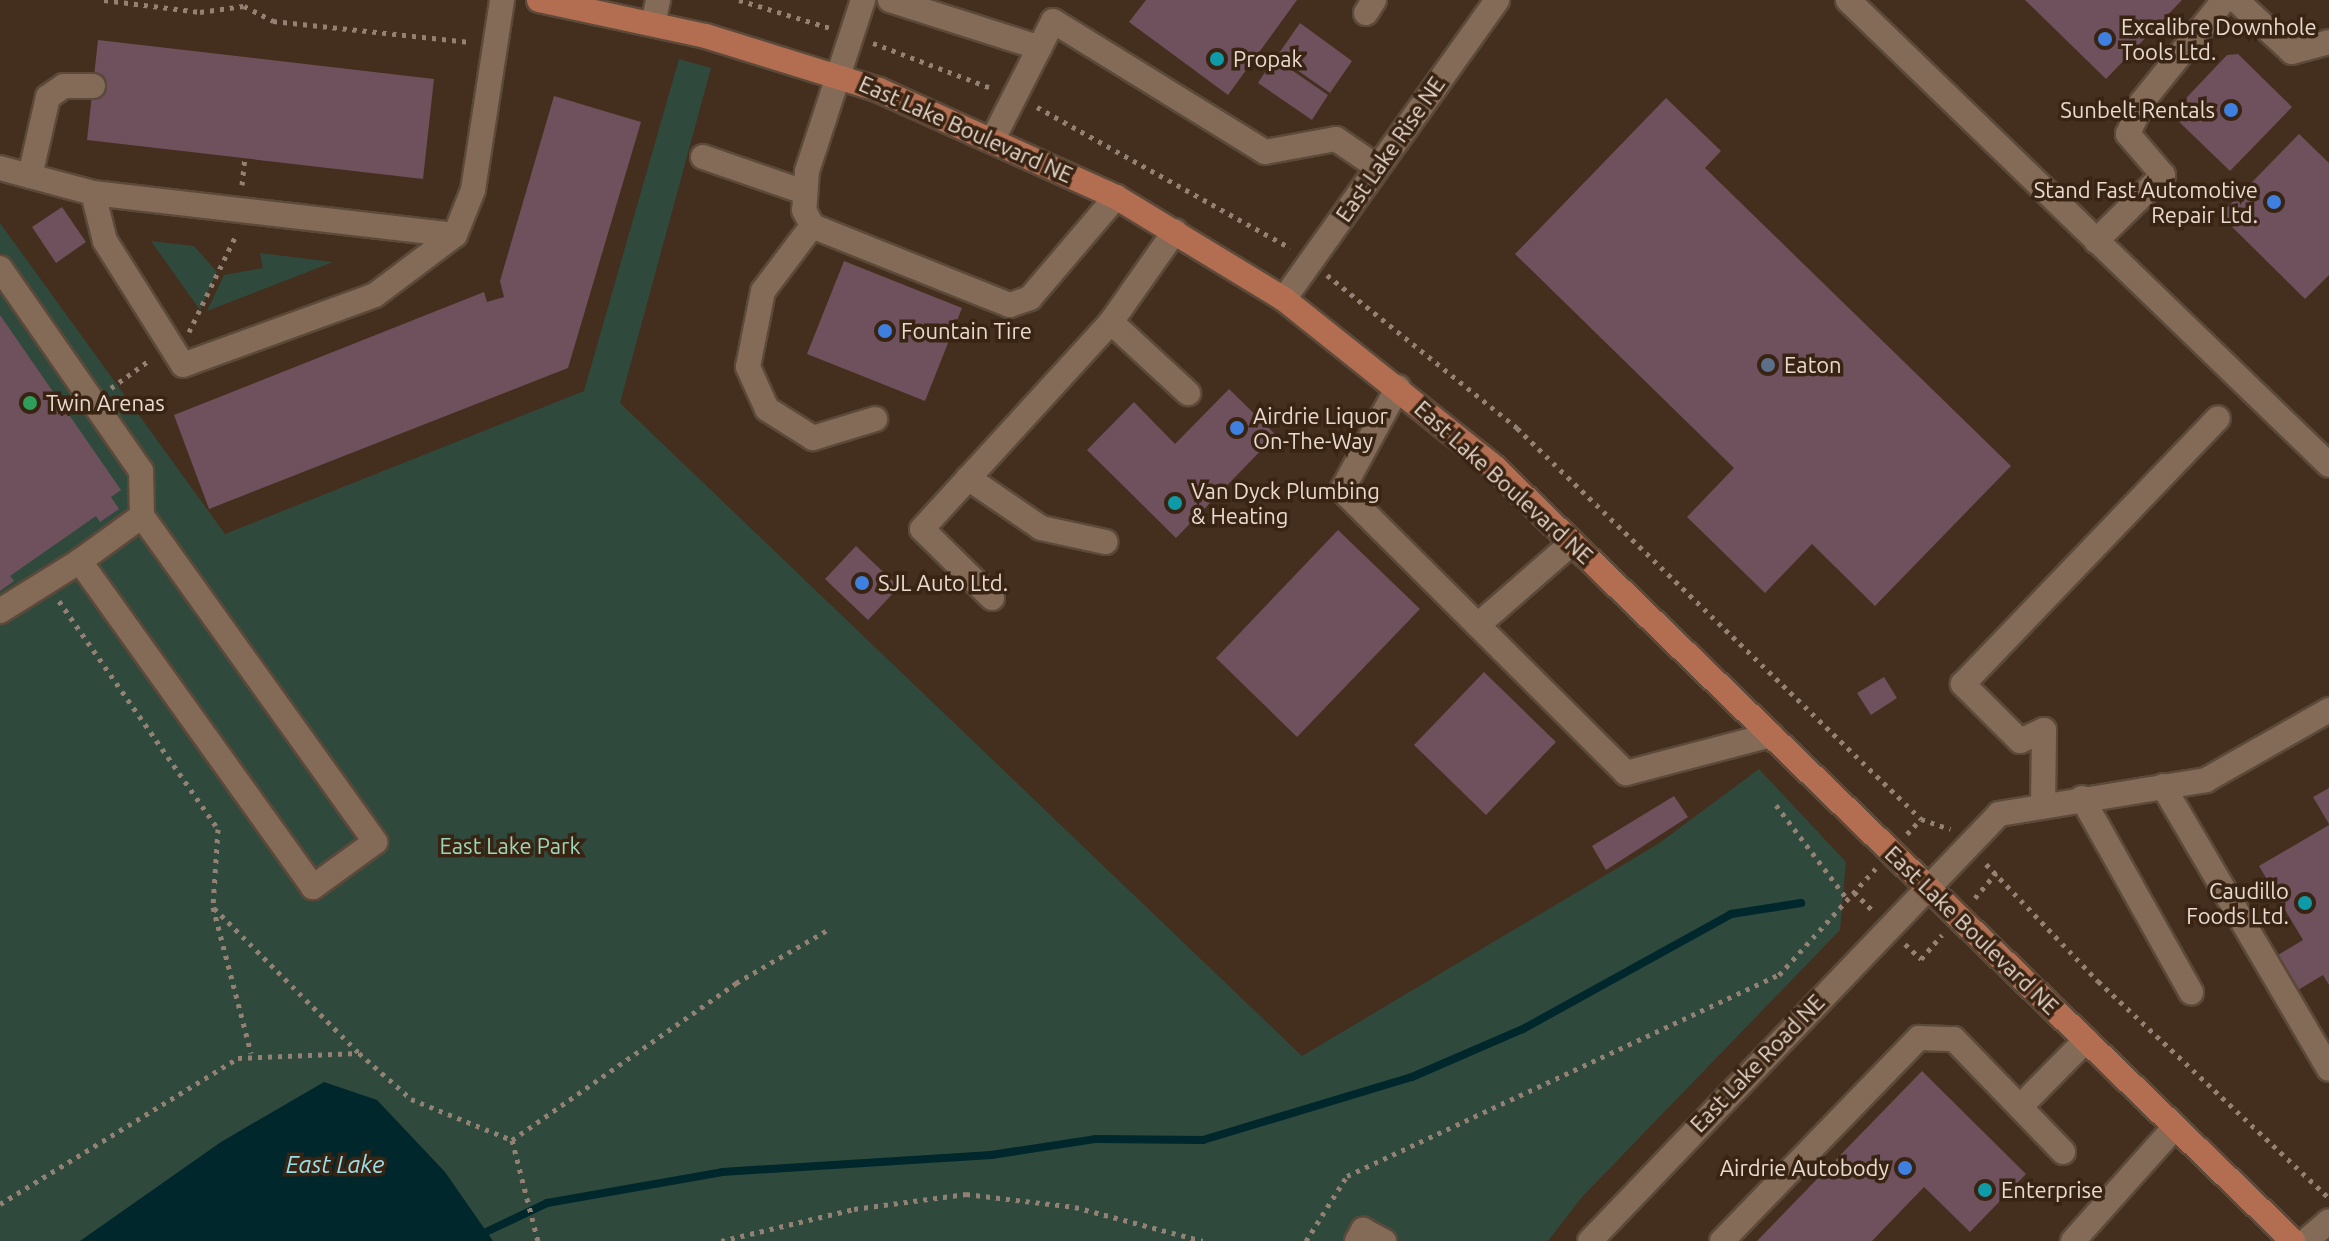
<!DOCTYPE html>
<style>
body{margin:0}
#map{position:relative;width:2329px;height:1241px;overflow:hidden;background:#442e1d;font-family:Ubuntu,sans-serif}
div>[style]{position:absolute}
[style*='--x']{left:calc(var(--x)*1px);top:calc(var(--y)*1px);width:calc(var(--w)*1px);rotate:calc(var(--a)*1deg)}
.green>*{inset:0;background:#2f4a3c}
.water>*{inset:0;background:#00272c}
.stream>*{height:8px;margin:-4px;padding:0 4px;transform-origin:4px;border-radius:4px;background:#00272c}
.building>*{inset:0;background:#6e515c}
.path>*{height:5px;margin-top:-2.5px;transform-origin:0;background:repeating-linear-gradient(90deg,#938173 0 4px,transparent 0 10px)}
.roads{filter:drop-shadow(2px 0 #5b493a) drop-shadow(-2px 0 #5b493a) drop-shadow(0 2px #5b493a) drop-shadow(0 -2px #5b493a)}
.minor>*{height:24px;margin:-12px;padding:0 12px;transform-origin:12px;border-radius:12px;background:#846b58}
.major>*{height:24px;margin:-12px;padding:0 12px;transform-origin:12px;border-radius:12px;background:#b36e52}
.dots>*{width:22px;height:22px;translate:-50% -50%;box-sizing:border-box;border:4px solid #392413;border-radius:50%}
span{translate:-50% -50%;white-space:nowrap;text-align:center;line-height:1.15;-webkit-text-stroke:7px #392413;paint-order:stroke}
.poi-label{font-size:22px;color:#e8dacf}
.left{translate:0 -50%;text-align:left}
.right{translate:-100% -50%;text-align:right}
.street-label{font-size:22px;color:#e8dacf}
.park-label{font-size:22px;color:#9dd7b9}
.water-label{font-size:24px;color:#97dfea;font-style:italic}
</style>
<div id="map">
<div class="green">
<div style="clip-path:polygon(679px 59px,711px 68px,620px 403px,1302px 1056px,1658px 844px,1759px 769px,1846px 862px,1840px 930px,1582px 1197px,1548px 1241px,0 1241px,0 223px,225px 534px,584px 391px)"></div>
<div style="clip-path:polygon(151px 241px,194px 246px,217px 272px,200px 310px)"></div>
<div style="clip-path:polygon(260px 253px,333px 262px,207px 311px,224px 275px,263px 268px)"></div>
</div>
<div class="water">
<div style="clip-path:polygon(324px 1082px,377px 1100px,445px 1172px,493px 1241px,80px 1241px,221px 1142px)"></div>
</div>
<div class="stream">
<div style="--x:486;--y:1232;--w:68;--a:-25.4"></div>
<div style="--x:547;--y:1203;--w:178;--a:-10"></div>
<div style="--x:722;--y:1172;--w:270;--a:-3.6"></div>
<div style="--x:991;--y:1155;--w:105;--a:-8.7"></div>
<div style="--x:1095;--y:1139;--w:108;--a:0.5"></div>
<div style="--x:1203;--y:1140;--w:218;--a:-16.8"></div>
<div style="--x:1412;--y:1077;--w:121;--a:-23.4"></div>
<div style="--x:1523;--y:1029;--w:238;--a:-28.9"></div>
<div style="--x:1731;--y:914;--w:71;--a:-8.9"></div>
</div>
<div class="building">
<div style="clip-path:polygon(1146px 0,1297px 0,1228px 95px,1129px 22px)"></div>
<div style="clip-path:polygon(2025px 0,2182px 0,2106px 79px)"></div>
<div style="clip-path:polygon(1300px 23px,1352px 61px,1330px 93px,1277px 56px)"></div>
<div style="clip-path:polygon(98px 40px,434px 79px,423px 179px,87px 140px)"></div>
<div style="clip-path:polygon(2238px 54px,2292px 107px,2230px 171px,2171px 114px,2227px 55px)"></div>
<div style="clip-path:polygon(1274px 58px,1328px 95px,1312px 120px,1258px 83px)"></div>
<div style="clip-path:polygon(554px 96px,641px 122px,568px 368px,209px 509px,174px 415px,484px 292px,487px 302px,504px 297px,500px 281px)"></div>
<div style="clip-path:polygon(1666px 98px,1721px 151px,1705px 168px,2011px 466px,1875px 606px,1812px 544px,1765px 593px,1687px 517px,1734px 468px,1515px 254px)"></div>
<div style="clip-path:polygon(2299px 134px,2329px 163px,2329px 275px,2305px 299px,2220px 215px)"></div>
<div style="clip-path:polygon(62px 207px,86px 242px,56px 263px,32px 227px)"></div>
<div style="clip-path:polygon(844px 261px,962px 308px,925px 401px,807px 354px)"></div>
<div style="clip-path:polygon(0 315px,121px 490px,111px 497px,119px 509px,100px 522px,96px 516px,10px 576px,14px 581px,0 591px)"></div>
<div style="clip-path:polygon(1229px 389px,1276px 435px,1176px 538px,1087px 450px,1134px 402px,1175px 444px)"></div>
<div style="clip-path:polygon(1338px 530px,1420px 609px,1297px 737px,1216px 658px)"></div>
<div style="clip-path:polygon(856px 546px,899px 587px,868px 620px,825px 579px)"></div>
<div style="clip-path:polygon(1484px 672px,1556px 742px,1486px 815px,1414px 745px)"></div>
<div style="clip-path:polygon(1884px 677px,1897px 698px,1871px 715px,1857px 693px)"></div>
<div style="clip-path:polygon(2329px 788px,2329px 824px,2313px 797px)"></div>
<div style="clip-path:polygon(1674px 796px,1688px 817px,1606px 870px,1592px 846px)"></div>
<div style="clip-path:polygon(2329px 825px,2329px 985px,2323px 975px,2293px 993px,2273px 958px,2303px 940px,2259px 866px)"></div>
<div style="clip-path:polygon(1922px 1071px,2026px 1174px,1970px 1232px,1924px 1187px,1872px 1241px,1757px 1241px)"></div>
</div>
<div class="path">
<div style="--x:104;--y:0;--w:97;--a:7.1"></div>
<div style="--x:200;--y:12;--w:44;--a:-7.8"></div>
<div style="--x:244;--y:6;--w:33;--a:27"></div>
<div style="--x:273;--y:21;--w:198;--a:6.1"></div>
<div style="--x:739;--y:0;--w:95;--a:17.1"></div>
<div style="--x:873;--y:43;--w:126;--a:20.9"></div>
<div style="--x:1037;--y:107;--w:290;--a:29.1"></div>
<div style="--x:242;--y:185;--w:27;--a:-84"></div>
<div style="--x:1327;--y:275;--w:244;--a:38.8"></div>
<div style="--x:1517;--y:428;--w:562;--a:44.06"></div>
<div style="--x:1921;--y:819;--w:31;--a:19"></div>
<div style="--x:189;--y:332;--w:108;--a:-64.1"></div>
<div style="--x:111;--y:388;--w:49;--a:-35.9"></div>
<div style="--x:59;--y:601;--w:278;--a:55.1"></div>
<div style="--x:218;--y:829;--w:78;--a:93.7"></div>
<div style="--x:213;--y:907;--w:151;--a:75.4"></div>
<div style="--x:1776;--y:805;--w:118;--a:52.9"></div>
<div style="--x:1907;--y:834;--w:21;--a:-47"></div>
<div style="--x:1986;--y:864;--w:162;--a:46.3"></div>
<div style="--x:2098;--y:981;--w:316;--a:43.2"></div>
<div style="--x:1854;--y:892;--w:27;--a:45"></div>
<div style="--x:1975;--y:898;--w:33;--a:-50"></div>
<div style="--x:214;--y:908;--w:205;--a:45"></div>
<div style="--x:1905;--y:944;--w:22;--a:43"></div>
<div style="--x:1921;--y:959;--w:32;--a:-49"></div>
<div style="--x:512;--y:1140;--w:274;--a:-35"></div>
<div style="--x:736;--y:983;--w:108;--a:-30.1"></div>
<div style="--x:0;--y:1204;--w:279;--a:-31.5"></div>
<div style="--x:238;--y:1058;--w:121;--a:-2.4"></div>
<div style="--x:359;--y:1053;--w:69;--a:41.5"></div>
<div style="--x:411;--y:1099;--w:109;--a:22.1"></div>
<div style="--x:512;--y:1140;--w:104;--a:75.6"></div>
<div style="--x:721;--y:1241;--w:137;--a:-13.5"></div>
<div style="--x:854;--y:1209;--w:113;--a:-7.6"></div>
<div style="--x:966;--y:1194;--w:110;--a:6.8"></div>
<div style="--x:1075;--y:1207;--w:132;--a:14.9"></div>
<div style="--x:1306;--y:1241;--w:77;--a:-57.8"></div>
<div style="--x:1347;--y:1176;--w:476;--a:-25"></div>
<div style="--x:1779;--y:975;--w:144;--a:-47.8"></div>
</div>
<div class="roads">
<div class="minor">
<div style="--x:863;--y:0;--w:180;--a:108.1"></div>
<div style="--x:807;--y:171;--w:39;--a:94"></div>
<div style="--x:804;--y:210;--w:18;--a:63"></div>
<div style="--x:812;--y:226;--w:213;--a:21.8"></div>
<div style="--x:1010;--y:305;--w:21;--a:-19"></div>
<div style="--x:1030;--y:298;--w:133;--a:-49.6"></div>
<div style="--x:890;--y:0;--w:157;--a:17.7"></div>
<div style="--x:1848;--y:0;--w:669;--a:44.03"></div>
<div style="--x:2236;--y:0;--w:76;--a:42.9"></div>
<div style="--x:2292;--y:52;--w:38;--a:-15"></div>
<div style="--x:1366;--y:13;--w:15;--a:-58"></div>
<div style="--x:653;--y:24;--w:25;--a:-78"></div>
<div style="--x:994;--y:137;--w:130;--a:-63"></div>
<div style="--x:1053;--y:21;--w:249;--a:31.7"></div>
<div style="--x:1265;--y:152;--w:72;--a:-10.4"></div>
<div style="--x:1336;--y:139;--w:50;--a:34.3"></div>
<div style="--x:703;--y:157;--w:107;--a:19.1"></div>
<div style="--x:0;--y:168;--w:96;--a:15"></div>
<div style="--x:93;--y:193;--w:364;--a:6.6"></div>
<div style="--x:30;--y:176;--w:81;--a:-77.2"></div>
<div style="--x:48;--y:97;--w:19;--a:-35"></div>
<div style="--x:64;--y:86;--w:29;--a:0"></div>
<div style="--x:93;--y:193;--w:49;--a:76"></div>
<div style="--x:105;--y:241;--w:146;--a:57.8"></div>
<div style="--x:183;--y:365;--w:204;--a:-20"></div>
<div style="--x:375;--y:295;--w:100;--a:-36.9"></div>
<div style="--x:455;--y:235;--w:48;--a:-68.2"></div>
<div style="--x:473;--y:190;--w:192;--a:-81.3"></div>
<div style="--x:812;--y:226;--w:81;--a:127"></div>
<div style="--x:763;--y:291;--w:77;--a:101.2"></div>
<div style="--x:748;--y:367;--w:46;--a:65.7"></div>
<div style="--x:767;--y:409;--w:54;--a:32.2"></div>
<div style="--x:813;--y:438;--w:65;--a:-17"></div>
<div style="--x:1175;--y:231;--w:111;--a:125.1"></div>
<div style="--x:1111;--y:322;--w:105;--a:42.7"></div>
<div style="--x:2096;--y:241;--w:94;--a:-44.6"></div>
<div style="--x:2163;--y:175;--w:54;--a:-130.5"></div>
<div style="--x:2128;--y:134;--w:35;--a:-66"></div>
<div style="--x:2142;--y:102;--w:131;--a:-51.2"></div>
<div style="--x:0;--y:268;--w:247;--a:55.2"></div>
<div style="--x:141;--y:471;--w:45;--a:88.7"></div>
<div style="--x:142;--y:516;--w:401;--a:54.4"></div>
<div style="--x:375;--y:842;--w:77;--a:144"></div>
<div style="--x:313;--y:887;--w:401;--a:-125.6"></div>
<div style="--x:80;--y:561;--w:77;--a:-36"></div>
<div style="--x:1284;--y:299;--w:367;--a:-54.5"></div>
<div style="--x:1398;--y:387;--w:117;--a:118.5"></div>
<div style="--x:1342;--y:490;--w:401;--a:44.9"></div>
<div style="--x:1626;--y:773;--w:150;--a:-14.7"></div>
<div style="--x:968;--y:478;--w:88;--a:34.4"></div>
<div style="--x:1041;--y:528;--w:66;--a:12.3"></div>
<div style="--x:992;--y:598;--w:98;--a:-135.4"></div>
<div style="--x:922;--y:529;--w:280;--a:-47.6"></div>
<div style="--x:0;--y:611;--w:94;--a:-32"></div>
<div style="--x:1478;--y:625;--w:125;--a:-41.1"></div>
<div style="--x:2163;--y:786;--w:328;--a:59.6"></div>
<div style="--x:2082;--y:798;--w:223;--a:60.7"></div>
<div style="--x:2043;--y:806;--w:76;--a:-89.2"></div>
<div style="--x:2044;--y:730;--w:26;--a:155"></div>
<div style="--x:2020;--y:741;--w:81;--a:-135"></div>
<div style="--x:1963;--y:684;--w:368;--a:-46.2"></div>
<div style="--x:2020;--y:1107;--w:94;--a:-45.4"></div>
<div style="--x:1357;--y:1241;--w:13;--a:-61"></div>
<div style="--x:1363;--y:1230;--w:24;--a:28"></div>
<div style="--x:1590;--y:1241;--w:591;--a:-46.23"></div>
<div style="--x:1999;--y:814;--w:210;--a:-9.3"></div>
<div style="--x:2206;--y:780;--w:142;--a:-29.6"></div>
<div style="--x:1722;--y:1241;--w:283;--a:-45.9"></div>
<div style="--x:1919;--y:1038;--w:35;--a:2"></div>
<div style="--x:1954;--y:1039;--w:157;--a:46"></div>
<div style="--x:2073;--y:1241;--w:153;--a:-48.2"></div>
<div style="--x:2306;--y:1241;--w:30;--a:-41"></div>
</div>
<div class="major">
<div style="--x:539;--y:0;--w:171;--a:12.2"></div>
<div style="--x:706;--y:36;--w:181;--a:17.3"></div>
<div style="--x:879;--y:90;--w:260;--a:24.3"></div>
<div style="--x:1116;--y:197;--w:197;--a:31.3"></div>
<div style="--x:1284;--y:299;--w:265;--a:38.6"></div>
<div style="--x:1491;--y:464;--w:1117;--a:44.09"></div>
</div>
</div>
<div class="dots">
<div style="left:2105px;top:39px;background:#3f7fe0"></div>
<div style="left:1217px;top:59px;background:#0f9aa8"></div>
<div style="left:2231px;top:110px;background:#3f7fe0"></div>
<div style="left:2274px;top:202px;background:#3f7fe0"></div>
<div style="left:885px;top:331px;background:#3f7fe0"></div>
<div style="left:1768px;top:365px;background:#5c6f8a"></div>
<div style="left:30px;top:403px;background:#2e9e5b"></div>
<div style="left:1237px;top:428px;background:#3f7fe0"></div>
<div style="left:1175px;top:503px;background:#0f9aa8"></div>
<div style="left:862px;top:583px;background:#3f7fe0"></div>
<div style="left:2305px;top:903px;background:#0f9aa8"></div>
<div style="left:1905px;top:1168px;background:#3f7fe0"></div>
<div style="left:1985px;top:1190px;background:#0f9aa8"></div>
</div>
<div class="poi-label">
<span class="left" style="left:2121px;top:39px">Excalibre Downhole<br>Tools Ltd.</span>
<span class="left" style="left:1233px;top:59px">Propak</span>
<span class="right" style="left:2215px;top:110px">Sunbelt Rentals</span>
<span class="right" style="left:2258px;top:202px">Stand Fast Automotive<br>Repair Ltd.</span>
<span class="left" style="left:901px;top:331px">Fountain Tire</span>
<span class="left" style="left:1784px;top:365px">Eaton</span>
<span class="left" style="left:46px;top:403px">Twin Arenas</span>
<span class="left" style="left:1253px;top:428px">Airdrie Liquor<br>On-The-Way</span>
<span class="left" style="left:1191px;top:503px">Van Dyck Plumbing<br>&amp; Heating</span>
<span class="left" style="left:878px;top:583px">SJL Auto Ltd.</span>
<span class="right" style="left:2289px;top:903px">Caudillo<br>Foods Ltd.</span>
<span class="right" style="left:1889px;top:1168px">Airdrie Autobody</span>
<span class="left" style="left:2001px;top:1190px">Enterprise</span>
</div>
<div class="street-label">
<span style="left:966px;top:129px;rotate:24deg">East Lake Boulevard NE</span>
<span style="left:1390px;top:149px;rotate:-55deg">East Lake Rise NE</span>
<span style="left:1504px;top:482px;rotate:42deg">East Lake Boulevard NE</span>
<span style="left:1972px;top:930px;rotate:44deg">East Lake Boulevard NE</span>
<span style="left:1757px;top:1063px;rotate:-46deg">East Lake Road NE</span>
</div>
<div class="park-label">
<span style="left:510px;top:846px">East Lake Park</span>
</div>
<div class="water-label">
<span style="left:335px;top:1165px">East Lake</span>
</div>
</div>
